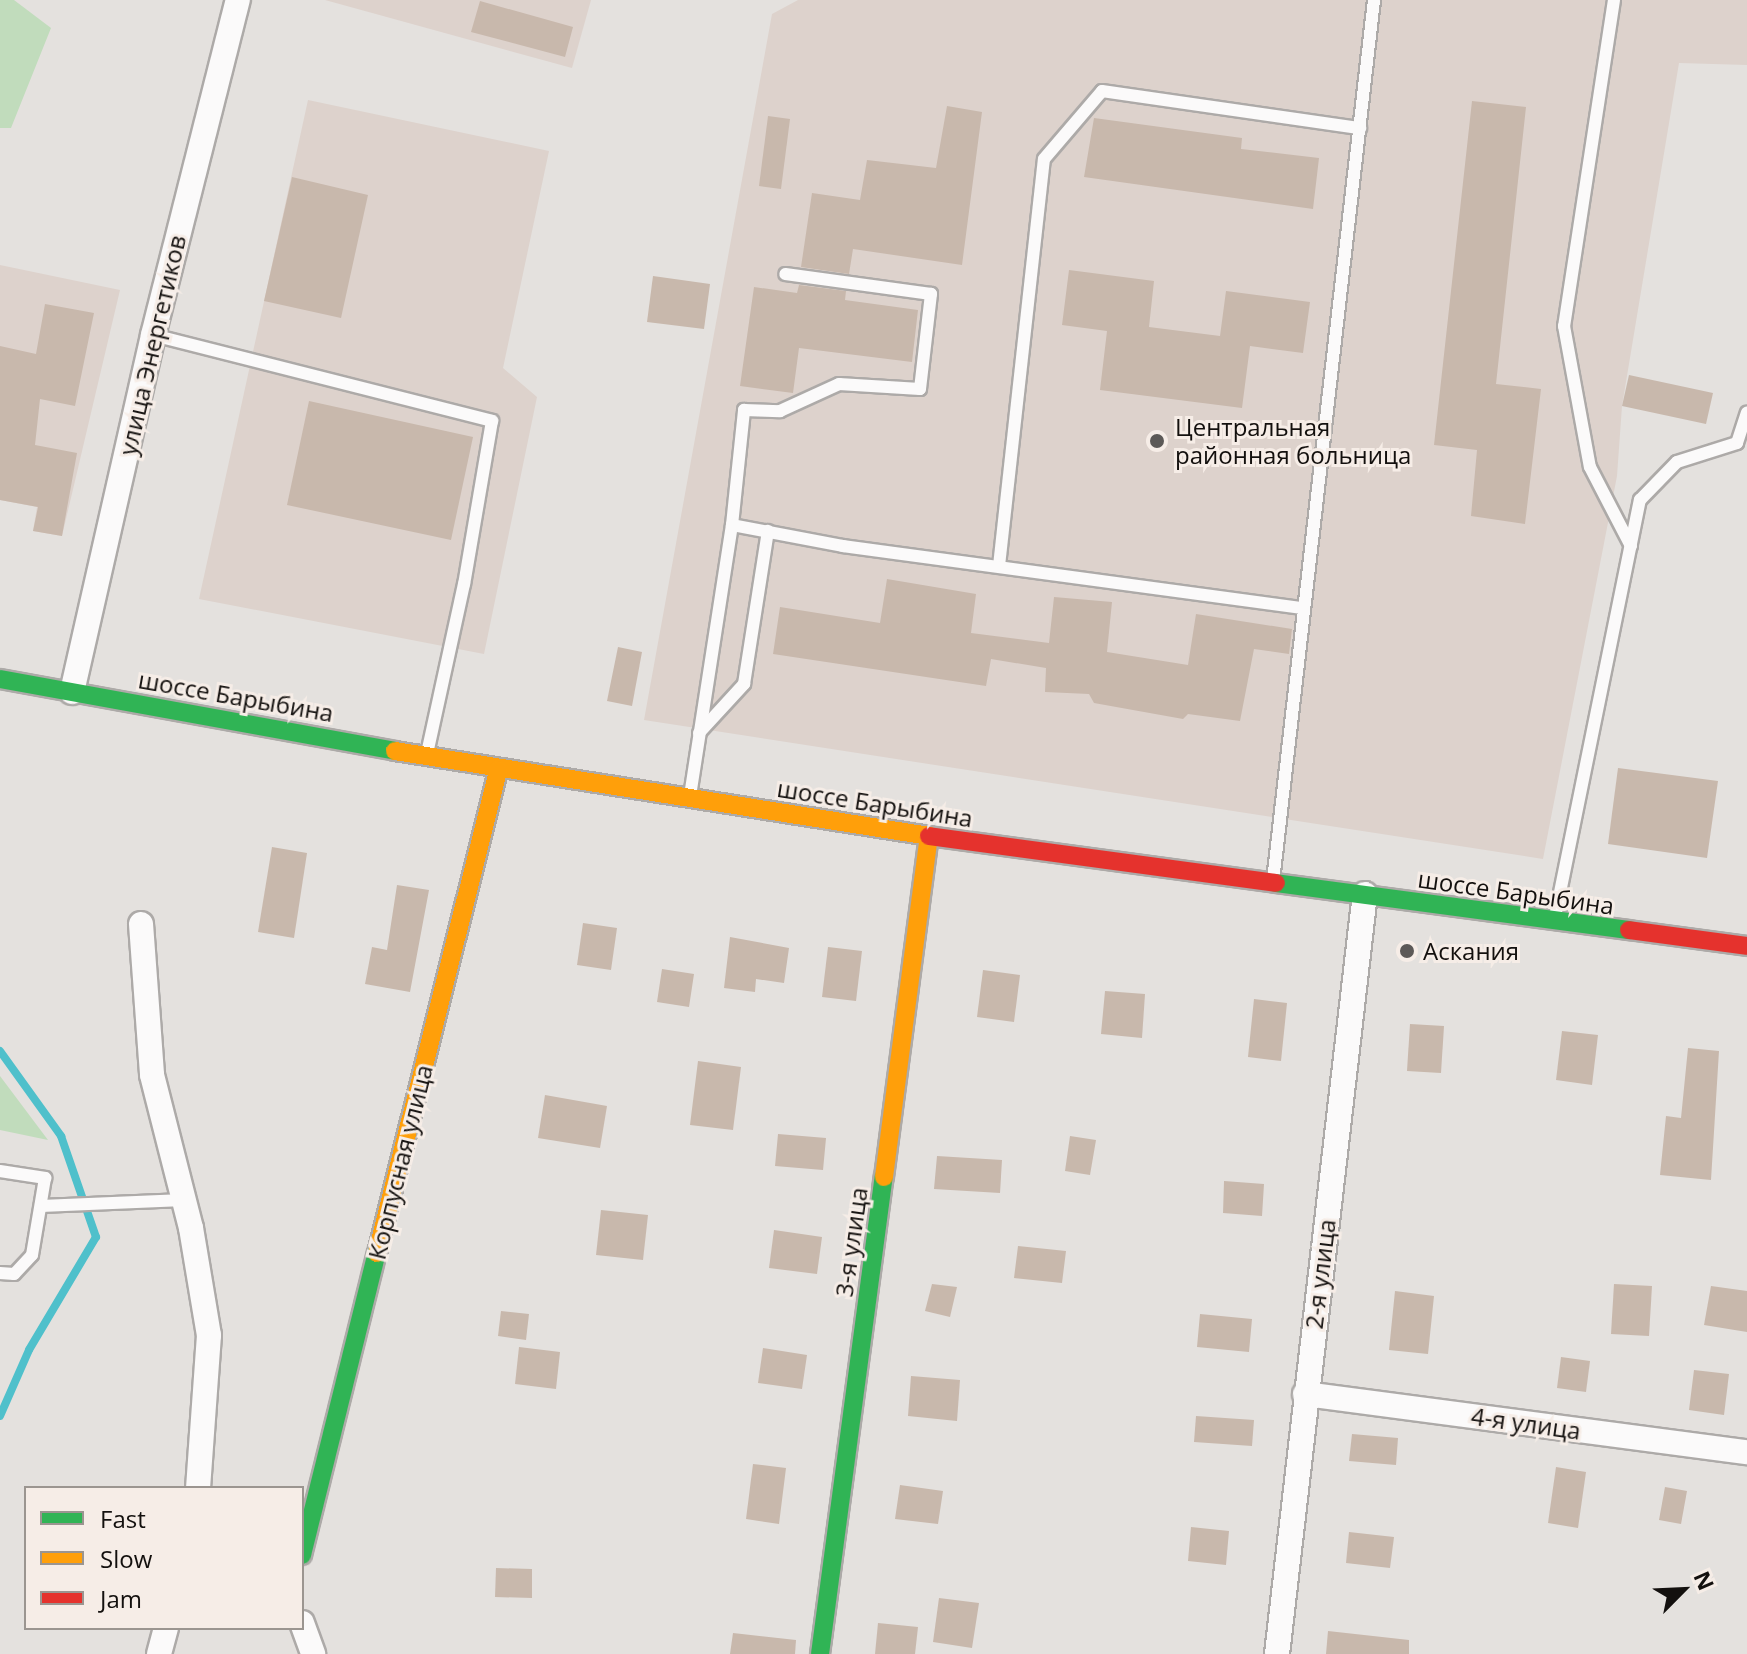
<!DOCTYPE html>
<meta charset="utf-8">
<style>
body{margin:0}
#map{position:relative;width:1747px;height:1654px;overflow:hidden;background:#e4e1de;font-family:"Open Sans",sans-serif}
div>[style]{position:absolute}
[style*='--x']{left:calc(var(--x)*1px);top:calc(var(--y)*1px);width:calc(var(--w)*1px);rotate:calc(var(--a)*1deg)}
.built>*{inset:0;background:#ddd2cc}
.green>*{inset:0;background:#c1dcbc}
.stream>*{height:8px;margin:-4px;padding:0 4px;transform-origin:4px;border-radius:4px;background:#4fc0cb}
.building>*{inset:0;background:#c8b8ac}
.roads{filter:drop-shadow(2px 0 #adaaa8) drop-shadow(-2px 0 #adaaa8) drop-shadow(0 2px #adaaa8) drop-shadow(0 -2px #adaaa8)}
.lane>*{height:12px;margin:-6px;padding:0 6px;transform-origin:6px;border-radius:6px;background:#fbfafa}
.street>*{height:24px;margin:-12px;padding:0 12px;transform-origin:12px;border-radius:12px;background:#fbfafa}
.fast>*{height:18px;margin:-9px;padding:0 9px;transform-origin:9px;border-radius:9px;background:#30b455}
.slow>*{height:18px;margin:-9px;padding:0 9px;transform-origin:9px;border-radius:9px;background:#ff9f0a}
.jam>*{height:18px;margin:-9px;padding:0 9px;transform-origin:9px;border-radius:9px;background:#e5322d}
.dots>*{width:22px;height:22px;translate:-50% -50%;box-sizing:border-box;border:4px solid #f6ede7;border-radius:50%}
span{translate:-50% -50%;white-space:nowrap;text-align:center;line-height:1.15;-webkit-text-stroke:6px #f6ede7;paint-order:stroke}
.street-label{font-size:24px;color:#13100e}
.poi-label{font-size:24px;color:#13100e}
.left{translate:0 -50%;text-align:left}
.legend{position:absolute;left:24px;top:1486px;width:280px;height:144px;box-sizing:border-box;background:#f6ede7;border:2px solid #9b9590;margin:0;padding:10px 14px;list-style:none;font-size:24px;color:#13100e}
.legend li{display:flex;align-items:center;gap:16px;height:40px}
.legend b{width:40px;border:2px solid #9b9590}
.north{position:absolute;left:1643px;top:1550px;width:80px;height:80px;-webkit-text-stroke:6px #f6ede7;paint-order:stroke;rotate:66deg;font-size:22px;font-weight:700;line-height:32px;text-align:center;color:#13100e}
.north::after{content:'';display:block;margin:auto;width:28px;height:36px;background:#13100e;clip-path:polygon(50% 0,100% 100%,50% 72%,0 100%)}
</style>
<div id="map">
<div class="built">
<div style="clip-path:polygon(325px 0,591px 0,572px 68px)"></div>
<div style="clip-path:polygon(798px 0,1747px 0,1747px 65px,1679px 63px,1622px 406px,1617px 476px,1543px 859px,644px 720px,772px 14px)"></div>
<div style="clip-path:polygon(308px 100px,549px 151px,503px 368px,537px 397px,484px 654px,199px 599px)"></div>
<div style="clip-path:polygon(0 265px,120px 290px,62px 536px,33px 531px,37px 507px,0 500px)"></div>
</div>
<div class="green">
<div style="clip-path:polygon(0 0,14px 0,51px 28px,11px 128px,0 128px)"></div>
<div style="clip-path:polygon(0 1076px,48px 1140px,0 1130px)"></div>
</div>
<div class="stream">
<div style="--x:0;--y:1051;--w:105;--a:54.3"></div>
<div style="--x:61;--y:1136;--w:107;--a:70.9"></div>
<div style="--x:96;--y:1237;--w:131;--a:120.7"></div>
<div style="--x:29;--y:1350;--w:72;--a:113.7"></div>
</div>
<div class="building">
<div style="clip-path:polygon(480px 1px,573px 27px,565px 57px,471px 32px)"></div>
<div style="clip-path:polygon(1472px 101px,1526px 107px,1496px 384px,1541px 389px,1525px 524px,1471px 516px,1477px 450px,1434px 445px)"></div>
<div style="clip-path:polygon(947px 106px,982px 112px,962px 265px,853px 249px,849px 274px,801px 267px,812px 193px,860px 200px,867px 160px,936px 168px)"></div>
<div style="clip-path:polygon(768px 116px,790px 119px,781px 189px,759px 186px)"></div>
<div style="clip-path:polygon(1094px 118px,1242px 138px,1241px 149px,1319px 158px,1313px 209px,1084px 177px)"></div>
<div style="clip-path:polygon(292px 177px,368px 195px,341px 318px,264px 301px)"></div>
<div style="clip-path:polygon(1069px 270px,1154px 281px,1149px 327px,1220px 336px,1226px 291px,1310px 302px,1303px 353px,1250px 346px,1242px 408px,1100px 390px,1107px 331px,1062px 325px)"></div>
<div style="clip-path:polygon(653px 276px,710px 284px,704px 329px,647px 322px)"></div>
<div style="clip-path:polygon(799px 285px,846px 291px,845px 300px,918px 310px,912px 362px,799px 348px,793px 393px,740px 386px,754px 287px,797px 293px)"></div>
<div style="clip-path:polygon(45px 304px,94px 313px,75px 406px,40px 399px,35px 445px,77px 453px,62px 536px,33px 531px,38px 507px,0 500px,0 346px,36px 354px)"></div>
<div style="clip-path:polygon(1629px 375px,1713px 393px,1706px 424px,1622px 406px)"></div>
<div style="clip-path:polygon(309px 401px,473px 437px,451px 540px,287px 505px)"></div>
<div style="clip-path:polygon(887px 579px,976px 594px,971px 633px,1049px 643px,1054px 597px,1112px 602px,1107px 652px,1188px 665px,1196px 614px,1292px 629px,1289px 654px,1254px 649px,1240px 721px,1188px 714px,1183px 719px,1094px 703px,1089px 694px,1045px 692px,1046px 668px,991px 659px,986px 686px,773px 654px,780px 607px,880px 623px)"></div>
<div style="clip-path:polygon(618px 647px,642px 652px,632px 706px,607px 701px)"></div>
<div style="clip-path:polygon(1618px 768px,1718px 781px,1707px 858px,1608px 844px)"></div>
<div style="clip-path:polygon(272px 847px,307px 853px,294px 938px,258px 932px)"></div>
<div style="clip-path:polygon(397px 885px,429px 890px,410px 992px,365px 984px,372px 947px,387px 950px)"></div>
<div style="clip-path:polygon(583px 923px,617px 928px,611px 970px,577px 965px)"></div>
<div style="clip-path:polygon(730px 937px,789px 948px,784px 983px,756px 979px,755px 992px,724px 988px)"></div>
<div style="clip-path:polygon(828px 947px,862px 951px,856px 1001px,822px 997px)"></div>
<div style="clip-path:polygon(662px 969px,694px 974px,689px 1007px,657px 1002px)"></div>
<div style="clip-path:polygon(983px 970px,1020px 975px,1014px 1022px,977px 1017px)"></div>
<div style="clip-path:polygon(1105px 991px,1145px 994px,1142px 1038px,1101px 1034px)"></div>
<div style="clip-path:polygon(1254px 999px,1287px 1003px,1281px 1061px,1248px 1057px)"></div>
<div style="clip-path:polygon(1410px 1024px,1444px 1026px,1441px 1073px,1407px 1071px)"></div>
<div style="clip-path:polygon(1562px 1031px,1598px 1035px,1592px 1085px,1556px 1080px)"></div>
<div style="clip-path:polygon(1688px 1048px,1719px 1051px,1711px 1180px,1660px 1175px,1666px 1116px,1681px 1118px)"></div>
<div style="clip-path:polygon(698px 1061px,741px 1067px,733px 1130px,690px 1125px)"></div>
<div style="clip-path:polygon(545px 1095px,607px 1106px,600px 1148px,538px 1138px)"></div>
<div style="clip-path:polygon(778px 1134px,826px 1138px,823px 1170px,775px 1166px)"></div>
<div style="clip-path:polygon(1070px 1136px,1096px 1140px,1090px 1175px,1065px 1171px)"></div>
<div style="clip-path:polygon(937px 1156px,1002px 1160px,1000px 1193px,934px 1189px)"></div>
<div style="clip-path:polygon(1224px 1181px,1264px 1184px,1262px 1216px,1223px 1213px)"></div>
<div style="clip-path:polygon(601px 1210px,648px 1215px,643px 1260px,596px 1255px)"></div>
<div style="clip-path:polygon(774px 1230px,822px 1237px,817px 1274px,769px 1268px)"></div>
<div style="clip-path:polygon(1018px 1246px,1066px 1251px,1062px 1283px,1014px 1278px)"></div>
<div style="clip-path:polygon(932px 1284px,957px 1287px,950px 1317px,925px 1311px)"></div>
<div style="clip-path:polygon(1614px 1284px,1652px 1286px,1649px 1336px,1611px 1334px)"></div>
<div style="clip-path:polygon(1711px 1286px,1747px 1291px,1747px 1332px,1704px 1325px)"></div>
<div style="clip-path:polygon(1395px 1291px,1434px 1296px,1428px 1354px,1389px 1350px)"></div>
<div style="clip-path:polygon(501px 1311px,529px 1314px,526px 1340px,498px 1336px)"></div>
<div style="clip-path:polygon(1200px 1314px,1252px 1319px,1249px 1352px,1197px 1347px)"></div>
<div style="clip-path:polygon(519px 1347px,560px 1352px,556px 1389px,515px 1384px)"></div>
<div style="clip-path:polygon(763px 1348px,807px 1355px,802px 1389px,758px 1383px)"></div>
<div style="clip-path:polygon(1561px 1357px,1590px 1361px,1586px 1392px,1557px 1388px)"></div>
<div style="clip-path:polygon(1694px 1370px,1729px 1374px,1724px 1415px,1689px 1410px)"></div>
<div style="clip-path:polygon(911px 1376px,960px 1380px,957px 1421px,908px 1416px)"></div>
<div style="clip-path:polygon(1196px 1416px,1254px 1420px,1252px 1446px,1194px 1442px)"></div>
<div style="clip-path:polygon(1352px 1434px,1398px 1438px,1396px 1465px,1349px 1461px)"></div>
<div style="clip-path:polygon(753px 1464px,786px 1468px,779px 1524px,746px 1519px)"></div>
<div style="clip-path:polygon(1556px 1467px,1586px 1472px,1578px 1528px,1548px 1523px)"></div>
<div style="clip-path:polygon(900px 1485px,943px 1491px,938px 1524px,895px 1519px)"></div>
<div style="clip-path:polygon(1665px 1487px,1687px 1491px,1681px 1524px,1659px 1520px)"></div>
<div style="clip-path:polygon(1191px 1527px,1229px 1531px,1226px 1565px,1188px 1561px)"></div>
<div style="clip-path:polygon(1349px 1532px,1394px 1537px,1390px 1568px,1346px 1563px)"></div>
<div style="clip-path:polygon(496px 1568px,532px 1569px,532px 1598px,495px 1597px)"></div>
<div style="clip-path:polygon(939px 1598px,979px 1603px,972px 1648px,933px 1642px)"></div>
<div style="clip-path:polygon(878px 1623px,918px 1627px,915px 1654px,875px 1654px)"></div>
<div style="clip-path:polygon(1328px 1631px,1409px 1640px,1409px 1654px,1326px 1654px)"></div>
<div style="clip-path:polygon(733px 1633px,796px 1640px,795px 1654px,730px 1654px)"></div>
</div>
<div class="roads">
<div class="lane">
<div style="--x:1614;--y:0;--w:330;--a:98.7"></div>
<div style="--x:1564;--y:326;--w:143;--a:79.6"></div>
<div style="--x:1590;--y:467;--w:89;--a:62.6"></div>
<div style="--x:153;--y:335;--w:350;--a:14.2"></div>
<div style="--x:492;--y:421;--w:165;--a:99.7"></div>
<div style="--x:464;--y:584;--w:173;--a:102.3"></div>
<div style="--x:732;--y:525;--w:116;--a:-84"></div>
<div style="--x:744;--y:410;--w:36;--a:2"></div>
<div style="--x:780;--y:411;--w:65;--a:-24.6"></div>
<div style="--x:839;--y:384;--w:81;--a:3.5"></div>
<div style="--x:920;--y:389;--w:96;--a:-83.4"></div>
<div style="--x:931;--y:294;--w:147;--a:-172.2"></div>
<div style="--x:999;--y:566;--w:409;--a:-83.7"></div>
<div style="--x:1044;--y:159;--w:89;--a:-49.5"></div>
<div style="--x:1102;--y:91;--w:261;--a:8.2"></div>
<div style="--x:699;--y:733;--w:67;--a:-47.4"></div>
<div style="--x:744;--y:684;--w:155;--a:-81.1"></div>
<div style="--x:690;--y:796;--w:274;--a:-81.2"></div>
<div style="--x:732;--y:525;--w:113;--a:10.7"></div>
<div style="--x:843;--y:546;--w:465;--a:7.7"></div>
<div style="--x:1273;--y:881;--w:887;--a:-83.46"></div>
<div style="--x:1555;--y:917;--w:426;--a:-78.5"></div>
<div style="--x:1640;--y:500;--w:53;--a:-45.8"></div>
<div style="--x:1677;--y:462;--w:63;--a:-17.6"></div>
<div style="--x:1737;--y:443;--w:32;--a:-72"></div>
<div style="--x:0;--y:1171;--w:46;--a:8.8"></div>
<div style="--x:45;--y:1178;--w:78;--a:99.6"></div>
<div style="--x:32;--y:1255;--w:26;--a:133"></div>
<div style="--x:14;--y:1274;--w:14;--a:-176"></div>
<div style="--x:41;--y:1206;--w:143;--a:-2.4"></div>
</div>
<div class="street">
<div style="--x:72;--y:692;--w:366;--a:-77.2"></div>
<div style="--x:153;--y:335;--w:346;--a:-75.8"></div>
<div style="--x:141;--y:924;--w:151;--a:85.8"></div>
<div style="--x:152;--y:1075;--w:158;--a:75.7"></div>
<div style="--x:191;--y:1228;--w:109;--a:80.5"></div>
<div style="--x:209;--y:1335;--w:153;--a:94.1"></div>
<div style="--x:1305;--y:1394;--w:446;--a:7.5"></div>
<div style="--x:302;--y:1623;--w:33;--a:70"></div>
<div style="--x:159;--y:1654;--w:27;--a:-75"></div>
<div style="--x:1277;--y:1654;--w:765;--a:-83.4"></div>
</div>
<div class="fast">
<div style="--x:0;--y:679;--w:402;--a:10.3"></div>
<div style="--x:1276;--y:883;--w:356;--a:7.6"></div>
<div style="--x:302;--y:1555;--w:311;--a:-76.1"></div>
<div style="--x:820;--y:1654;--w:481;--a:-82.4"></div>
</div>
<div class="slow">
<div style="--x:395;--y:751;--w:541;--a:9.04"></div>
<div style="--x:884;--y:1177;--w:344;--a:-82.5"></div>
<div style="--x:377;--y:1253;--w:498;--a:-75.9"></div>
</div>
<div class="jam">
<div style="--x:929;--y:836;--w:350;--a:7.7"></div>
<div style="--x:1629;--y:930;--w:119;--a:7.7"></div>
</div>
</div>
<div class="dots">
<div style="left:1157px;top:441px;background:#5c5957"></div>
<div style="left:1407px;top:951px;background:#5c5957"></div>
</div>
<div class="street-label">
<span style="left:152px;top:345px;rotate:-77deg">улица Энергетиков</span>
<span style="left:236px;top:696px;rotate:10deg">шоссе Барыбина</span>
<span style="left:875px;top:803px;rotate:9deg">шоссе Барыбина</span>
<span style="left:1516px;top:892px;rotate:8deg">шоссе Барыбина</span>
<span style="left:400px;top:1162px;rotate:-76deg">Корпусная улица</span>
<span style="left:851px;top:1242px;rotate:-82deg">3-я улица</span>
<span style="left:1320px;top:1274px;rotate:-83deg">2-я улица</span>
<span style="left:1526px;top:1423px;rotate:8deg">4-я улица</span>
</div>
<div class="poi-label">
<span class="left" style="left:1175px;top:441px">Центральная<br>районная больница</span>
<span class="left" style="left:1423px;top:951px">Аскания</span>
</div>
<ul class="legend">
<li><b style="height:10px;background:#30b455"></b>Fast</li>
<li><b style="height:10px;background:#ff9f0a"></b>Slow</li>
<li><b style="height:10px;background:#e5322d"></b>Jam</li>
</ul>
<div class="north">N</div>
</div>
